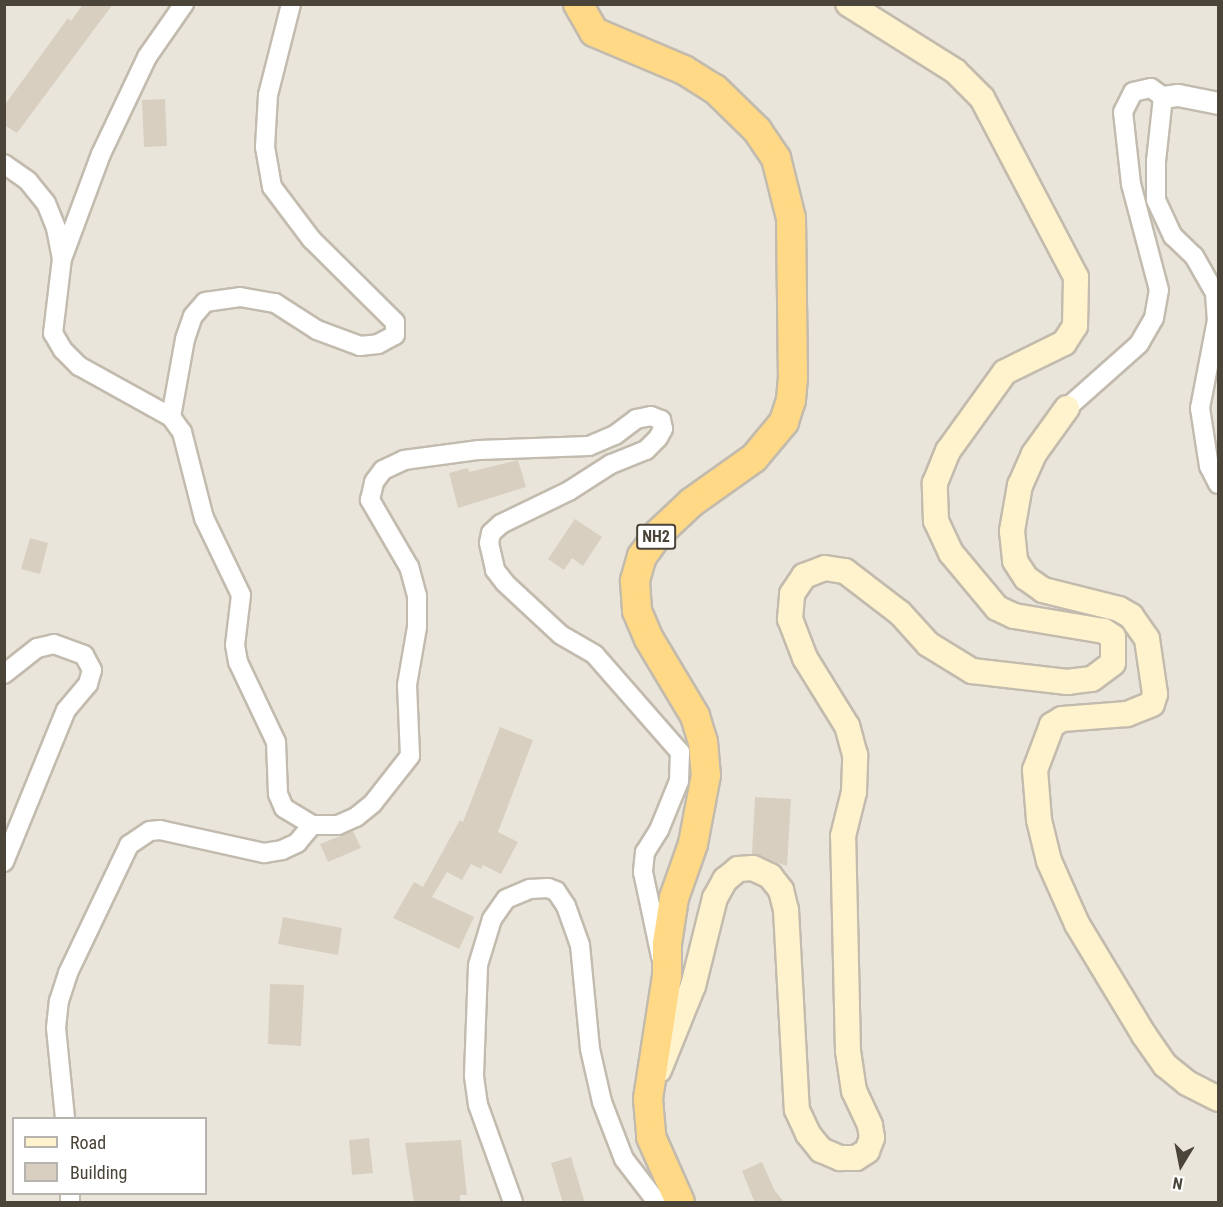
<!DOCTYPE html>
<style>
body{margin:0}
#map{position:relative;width:1223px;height:1207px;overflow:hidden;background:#f6f3ec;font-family:"Roboto Condensed",sans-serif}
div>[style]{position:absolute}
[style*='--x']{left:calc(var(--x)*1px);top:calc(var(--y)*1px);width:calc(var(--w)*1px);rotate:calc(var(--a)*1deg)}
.residential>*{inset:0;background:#eae5da}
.building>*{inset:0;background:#d8cfc1}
.roads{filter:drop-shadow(2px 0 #c2bbae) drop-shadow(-2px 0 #c2bbae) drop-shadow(0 2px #c2bbae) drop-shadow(0 -2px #c2bbae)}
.minor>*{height:18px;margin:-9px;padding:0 9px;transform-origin:9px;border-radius:9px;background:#fff}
.tertiary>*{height:21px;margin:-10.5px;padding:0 10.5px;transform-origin:10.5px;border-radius:10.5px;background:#fff}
.secondary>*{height:24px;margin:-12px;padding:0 12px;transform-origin:12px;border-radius:12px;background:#fff3cd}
.trunk>*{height:28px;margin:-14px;padding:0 14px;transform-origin:14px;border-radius:14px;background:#ffd985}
span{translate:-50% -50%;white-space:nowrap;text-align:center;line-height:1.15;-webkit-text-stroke:5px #fff;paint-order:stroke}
.shield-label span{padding:2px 4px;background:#fff;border:2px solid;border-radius:4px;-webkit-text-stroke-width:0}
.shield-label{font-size:16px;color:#4b4439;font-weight:700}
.frame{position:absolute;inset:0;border:6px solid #4b4439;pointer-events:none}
.legend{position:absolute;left:12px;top:1117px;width:195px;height:78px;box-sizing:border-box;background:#fff;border:2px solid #b7b4b0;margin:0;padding:8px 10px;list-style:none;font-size:18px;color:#4b4439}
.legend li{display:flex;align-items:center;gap:12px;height:30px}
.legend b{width:30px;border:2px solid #b7b4b0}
.north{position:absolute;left:1151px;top:1135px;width:60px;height:60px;-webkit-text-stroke:4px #fff;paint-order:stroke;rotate:190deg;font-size:16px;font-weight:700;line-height:24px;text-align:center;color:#4b4439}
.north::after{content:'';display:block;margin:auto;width:21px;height:27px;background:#4b4439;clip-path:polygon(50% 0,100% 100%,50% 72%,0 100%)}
</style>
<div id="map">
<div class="residential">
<div style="clip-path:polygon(evenodd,5px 5px,1218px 5px,1218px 1202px,5px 1202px,5px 5px,14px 1118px,206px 1118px,206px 1194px,14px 1194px,14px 1118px)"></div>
</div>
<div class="building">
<div style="clip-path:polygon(83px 4px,113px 4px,17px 133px,4px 125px,4px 106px,68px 18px,71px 21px)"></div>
<div style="clip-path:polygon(165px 99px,167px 146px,144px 147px,142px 100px)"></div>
<div style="clip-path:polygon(518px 460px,526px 487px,458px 508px,449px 473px,468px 468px,469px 472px)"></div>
<div style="clip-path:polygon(575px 519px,602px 537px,583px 566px,572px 558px,564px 570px,548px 559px)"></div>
<div style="clip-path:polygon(30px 538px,48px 543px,40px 574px,21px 569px)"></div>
<div style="clip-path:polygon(500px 727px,533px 740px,498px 832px,518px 842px,501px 874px,483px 865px,481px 869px,471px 864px,462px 880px,447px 872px,432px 897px,474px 917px,459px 949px,393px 918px,414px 882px,423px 887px,460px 820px,463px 822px)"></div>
<div style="clip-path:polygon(755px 797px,791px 799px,787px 866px,752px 854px)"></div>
<div style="clip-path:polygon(353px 831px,361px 848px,328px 862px,320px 844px)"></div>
<div style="clip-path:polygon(283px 917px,342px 928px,338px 955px,278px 944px)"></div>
<div style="clip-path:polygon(270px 984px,304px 985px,301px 1046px,268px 1044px)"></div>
<div style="clip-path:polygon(369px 1138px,373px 1173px,352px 1175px,349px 1140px)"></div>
<div style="clip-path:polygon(461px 1140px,467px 1195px,460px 1195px,460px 1203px,414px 1203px,405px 1143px)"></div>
<div style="clip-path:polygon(571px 1157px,585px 1203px,563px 1203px,551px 1163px)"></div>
<div style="clip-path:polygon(762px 1162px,775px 1191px,785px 1203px,755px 1203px,742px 1171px)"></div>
</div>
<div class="roads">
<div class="minor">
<div style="--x:4;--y:164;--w:29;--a:35"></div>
<div style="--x:28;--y:181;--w:28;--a:51"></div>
<div style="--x:46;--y:203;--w:27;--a:68"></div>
<div style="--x:56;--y:228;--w:31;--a:79"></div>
<div style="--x:62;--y:258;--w:76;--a:96.8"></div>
<div style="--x:53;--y:333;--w:20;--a:60"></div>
<div style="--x:63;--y:350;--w:23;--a:45"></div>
<div style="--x:79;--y:366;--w:105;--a:29"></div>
<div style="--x:171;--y:417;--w:19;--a:54"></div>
<div style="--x:182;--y:432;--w:89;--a:75.7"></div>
<div style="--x:204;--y:518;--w:85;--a:64.3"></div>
<div style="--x:241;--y:595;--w:50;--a:96.8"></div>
<div style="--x:235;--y:645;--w:17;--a:80"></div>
<div style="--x:238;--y:662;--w:89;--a:64.6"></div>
<div style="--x:276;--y:742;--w:52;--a:87.8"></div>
<div style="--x:278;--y:794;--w:15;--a:67"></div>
<div style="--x:284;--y:808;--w:33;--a:31"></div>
<div style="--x:312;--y:825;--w:26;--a:0"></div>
<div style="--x:338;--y:825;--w:20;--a:-24"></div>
<div style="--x:356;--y:817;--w:22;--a:-39"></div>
<div style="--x:373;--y:803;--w:60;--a:-51.8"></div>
<div style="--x:410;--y:756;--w:71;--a:-92.4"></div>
<div style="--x:407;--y:685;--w:59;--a:-80.2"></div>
<div style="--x:417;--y:627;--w:31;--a:-90"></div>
<div style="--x:417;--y:596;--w:30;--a:-105"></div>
<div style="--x:409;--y:567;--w:78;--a:-120.2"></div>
<div style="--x:370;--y:500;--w:18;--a:-77"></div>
<div style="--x:374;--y:482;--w:15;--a:-53"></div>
<div style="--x:383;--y:470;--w:23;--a:-25"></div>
<div style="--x:404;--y:460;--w:76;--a:-7.6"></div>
<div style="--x:479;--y:450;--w:110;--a:-2.1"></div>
<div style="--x:589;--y:446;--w:28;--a:-23"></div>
<div style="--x:615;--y:435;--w:26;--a:-37"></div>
<div style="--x:636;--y:419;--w:15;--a:-11"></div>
<div style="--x:651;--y:416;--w:11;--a:22"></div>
<div style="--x:661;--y:420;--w:9;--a:77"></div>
<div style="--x:663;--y:429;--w:10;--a:119"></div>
<div style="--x:658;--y:438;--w:17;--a:135"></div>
<div style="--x:646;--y:450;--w:38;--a:158"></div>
<div style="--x:611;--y:464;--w:50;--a:147.3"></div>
<div style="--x:569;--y:491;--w:76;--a:154.1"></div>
<div style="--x:501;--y:524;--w:13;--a:138"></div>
<div style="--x:491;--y:533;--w:10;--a:101"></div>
<div style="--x:489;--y:543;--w:28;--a:77"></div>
<div style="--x:495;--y:570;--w:16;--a:52"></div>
<div style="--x:505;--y:583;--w:76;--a:42.9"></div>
<div style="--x:561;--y:635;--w:39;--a:30"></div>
<div style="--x:595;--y:655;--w:129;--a:48.8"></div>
<div style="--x:680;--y:752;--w:29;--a:92"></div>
<div style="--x:679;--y:781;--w:53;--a:112.2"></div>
<div style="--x:659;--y:830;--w:26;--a:122"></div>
<div style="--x:645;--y:852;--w:20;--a:96"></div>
<div style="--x:643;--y:872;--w:87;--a:78"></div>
<div style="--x:63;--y:256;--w:109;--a:-69.6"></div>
<div style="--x:101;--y:154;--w:107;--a:-64.6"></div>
<div style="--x:147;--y:57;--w:65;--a:-55.1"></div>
<div style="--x:1067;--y:408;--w:96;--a:-41.6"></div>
<div style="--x:1139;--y:344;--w:30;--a:-60"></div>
<div style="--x:1154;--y:318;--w:28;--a:-80"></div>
<div style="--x:1159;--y:290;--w:110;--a:-104.8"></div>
<div style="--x:1131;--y:184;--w:72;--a:-96.3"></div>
<div style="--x:1123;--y:112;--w:22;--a:-63"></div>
<div style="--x:1133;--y:92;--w:18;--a:-13"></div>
<div style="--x:1151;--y:88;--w:15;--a:37"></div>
<div style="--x:1163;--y:97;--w:64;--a:96.2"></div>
<div style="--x:1156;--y:161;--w:39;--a:90"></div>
<div style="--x:1156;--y:200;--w:40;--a:65"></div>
<div style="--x:1173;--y:236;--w:29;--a:44"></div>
<div style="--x:1194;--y:256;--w:43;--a:60.4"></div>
<div style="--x:1215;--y:293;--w:27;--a:86"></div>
<div style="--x:1217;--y:320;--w:90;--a:100.9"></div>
<div style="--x:1200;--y:408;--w:59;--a:81.2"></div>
<div style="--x:1209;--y:466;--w:20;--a:63"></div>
<div style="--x:171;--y:417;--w:79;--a:-79.8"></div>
<div style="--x:185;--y:339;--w:24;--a:-71"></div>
<div style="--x:193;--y:316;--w:18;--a:-49"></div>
<div style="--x:205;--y:302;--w:35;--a:-8"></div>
<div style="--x:240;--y:297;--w:36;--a:10"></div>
<div style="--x:275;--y:303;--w:50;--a:32.7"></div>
<div style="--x:317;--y:330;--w:46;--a:20.4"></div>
<div style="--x:360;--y:346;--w:18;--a:-6"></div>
<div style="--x:378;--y:344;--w:19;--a:-28"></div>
<div style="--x:395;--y:335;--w:13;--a:-90"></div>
<div style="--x:395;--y:322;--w:117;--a:-135.3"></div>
<div style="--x:312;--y:240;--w:66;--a:-127"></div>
<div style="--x:272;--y:187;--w:41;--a:-99.9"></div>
<div style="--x:265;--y:147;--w:52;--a:-86.7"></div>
<div style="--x:268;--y:95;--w:94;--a:-75.8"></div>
<div style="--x:4;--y:674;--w:42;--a:-38.2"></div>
<div style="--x:37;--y:648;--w:17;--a:-13"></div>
<div style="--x:54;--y:644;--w:32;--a:20"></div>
<div style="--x:84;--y:655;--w:17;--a:62"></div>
<div style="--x:92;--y:670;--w:15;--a:106"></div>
<div style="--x:88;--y:684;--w:34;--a:130"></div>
<div style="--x:66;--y:710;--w:164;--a:112.2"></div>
<div style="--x:65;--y:1118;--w:90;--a:-95.7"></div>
<div style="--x:56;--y:1028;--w:27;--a:-84"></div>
<div style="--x:59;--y:1001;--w:29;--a:-72"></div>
<div style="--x:68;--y:973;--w:142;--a:-64.5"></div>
<div style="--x:129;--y:845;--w:25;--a:-34"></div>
<div style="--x:150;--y:831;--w:10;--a:-6"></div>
<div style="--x:160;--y:830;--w:107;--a:12.5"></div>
<div style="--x:264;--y:853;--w:18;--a:-9"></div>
<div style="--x:282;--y:850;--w:17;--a:-25"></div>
<div style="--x:297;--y:843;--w:23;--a:-50"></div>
<div style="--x:70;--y:1194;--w:8;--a:90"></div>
<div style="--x:513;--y:1202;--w:103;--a:-109.8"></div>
<div style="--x:478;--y:1105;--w:30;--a:-98"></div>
<div style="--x:474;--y:1075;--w:110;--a:-87.9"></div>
<div style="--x:478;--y:965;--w:48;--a:-73.1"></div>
<div style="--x:492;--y:919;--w:24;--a:-55"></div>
<div style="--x:506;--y:899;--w:26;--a:-23"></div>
<div style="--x:530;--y:889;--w:18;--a:-3"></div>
<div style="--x:548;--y:888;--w:9;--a:21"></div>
<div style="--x:556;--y:891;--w:18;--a:56"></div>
<div style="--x:566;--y:906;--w:41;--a:70.3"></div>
<div style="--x:580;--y:945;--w:104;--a:84.5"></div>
<div style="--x:590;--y:1049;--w:54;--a:77.2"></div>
<div style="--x:602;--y:1102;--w:61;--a:68.9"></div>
<div style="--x:624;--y:1159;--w:54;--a:52.5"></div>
</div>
<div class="tertiary">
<div style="--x:1163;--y:97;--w:15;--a:-8"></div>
<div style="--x:1178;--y:95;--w:41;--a:11.3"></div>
</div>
<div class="secondary">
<div style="--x:1067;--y:408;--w:57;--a:125.7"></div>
<div style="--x:1034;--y:454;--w:34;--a:114"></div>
<div style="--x:1020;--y:485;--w:47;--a:99.9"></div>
<div style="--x:1012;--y:531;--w:30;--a:84"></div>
<div style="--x:1015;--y:561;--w:20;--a:57"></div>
<div style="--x:1026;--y:578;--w:21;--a:35"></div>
<div style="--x:1043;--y:590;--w:78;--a:14"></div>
<div style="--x:1119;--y:609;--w:14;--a:30"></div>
<div style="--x:1131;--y:616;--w:28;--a:55"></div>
<div style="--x:1147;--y:639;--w:56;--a:81.7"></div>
<div style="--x:1155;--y:694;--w:10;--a:107"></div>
<div style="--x:1152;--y:704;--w:27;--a:158"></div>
<div style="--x:1127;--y:714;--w:65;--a:175.6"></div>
<div style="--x:1062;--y:719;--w:12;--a:149"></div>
<div style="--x:1052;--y:725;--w:48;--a:110.7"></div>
<div style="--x:1035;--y:770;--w:50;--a:85.4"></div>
<div style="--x:1039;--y:820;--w:42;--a:76.3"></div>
<div style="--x:1049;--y:861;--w:69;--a:66"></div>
<div style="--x:1077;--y:924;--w:130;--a:58.9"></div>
<div style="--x:1144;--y:1035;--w:37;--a:55"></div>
<div style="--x:1165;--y:1065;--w:28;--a:39"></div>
<div style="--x:1187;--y:1083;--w:35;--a:27"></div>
<div style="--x:659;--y:1070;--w:91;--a:-68"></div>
<div style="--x:693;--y:986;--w:91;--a:-76"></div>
<div style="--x:715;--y:898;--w:21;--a:-61"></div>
<div style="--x:725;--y:880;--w:17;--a:-40"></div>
<div style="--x:738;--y:869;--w:15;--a:-4"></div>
<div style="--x:753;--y:868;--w:19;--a:25"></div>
<div style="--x:770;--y:876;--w:18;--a:52"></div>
<div style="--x:781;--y:890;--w:21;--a:76"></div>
<div style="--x:786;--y:910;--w:200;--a:86.9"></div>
<div style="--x:797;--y:1110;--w:26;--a:65"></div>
<div style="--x:808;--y:1134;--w:21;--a:51"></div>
<div style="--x:821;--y:1150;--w:21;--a:23"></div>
<div style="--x:840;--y:1158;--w:16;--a:0"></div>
<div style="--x:856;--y:1158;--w:13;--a:-32"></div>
<div style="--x:867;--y:1151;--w:14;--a:-69"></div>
<div style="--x:872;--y:1138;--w:13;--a:-99"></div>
<div style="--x:870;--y:1125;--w:38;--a:-115"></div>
<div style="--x:854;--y:1091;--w:40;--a:-98.5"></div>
<div style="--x:848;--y:1051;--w:215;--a:-91.3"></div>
<div style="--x:843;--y:836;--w:45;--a:-76"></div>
<div style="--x:854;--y:792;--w:37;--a:-88"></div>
<div style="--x:855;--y:755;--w:30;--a:-105"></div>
<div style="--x:847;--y:726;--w:80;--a:-121.7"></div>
<div style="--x:805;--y:658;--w:42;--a:-111"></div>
<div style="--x:790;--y:619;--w:25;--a:-85"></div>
<div style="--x:792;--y:594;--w:22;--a:-56"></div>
<div style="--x:804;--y:576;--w:22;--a:-21"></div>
<div style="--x:825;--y:568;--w:20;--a:9"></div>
<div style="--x:845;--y:571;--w:69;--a:37.4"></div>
<div style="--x:900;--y:613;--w:42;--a:47.9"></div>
<div style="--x:928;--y:644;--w:52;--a:31.5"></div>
<div style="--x:972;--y:671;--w:96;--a:6.6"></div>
<div style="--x:1067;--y:682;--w:25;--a:-7"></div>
<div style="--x:1092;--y:679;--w:26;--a:-37"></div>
<div style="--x:1113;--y:663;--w:26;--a:-90"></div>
<div style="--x:1113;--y:637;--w:11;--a:-146"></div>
<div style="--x:1104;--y:631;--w:91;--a:-170.5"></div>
<div style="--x:1014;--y:616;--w:19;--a:-155"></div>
<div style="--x:997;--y:608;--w:72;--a:-129.9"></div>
<div style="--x:951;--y:553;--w:35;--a:-115"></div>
<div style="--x:936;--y:521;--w:38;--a:-92"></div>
<div style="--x:935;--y:483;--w:35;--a:-68"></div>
<div style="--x:948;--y:451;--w:97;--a:-54.2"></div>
<div style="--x:1005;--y:372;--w:66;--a:-26.2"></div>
<div style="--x:1064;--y:343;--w:20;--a:-57"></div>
<div style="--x:1075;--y:326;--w:49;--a:-88.8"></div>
<div style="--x:1076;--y:277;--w:202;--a:-117.7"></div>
<div style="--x:982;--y:98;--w:38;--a:-135"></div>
<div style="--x:955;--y:71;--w:126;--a:-147.9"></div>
</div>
<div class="trunk">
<div style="--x:578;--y:4;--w:32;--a:60"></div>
<div style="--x:594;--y:32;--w:98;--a:22.9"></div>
<div style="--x:684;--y:70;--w:36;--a:32"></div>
<div style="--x:715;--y:89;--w:59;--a:44.3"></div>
<div style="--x:757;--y:130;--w:34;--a:56"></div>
<div style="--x:776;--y:158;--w:62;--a:76"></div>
<div style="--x:791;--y:218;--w:159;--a:89.3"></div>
<div style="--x:793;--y:377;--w:23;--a:95"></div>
<div style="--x:791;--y:400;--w:23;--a:108"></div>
<div style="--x:784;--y:422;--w:47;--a:129.8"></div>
<div style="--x:754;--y:458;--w:76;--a:144.6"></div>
<div style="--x:692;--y:502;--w:45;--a:136.8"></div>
<div style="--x:659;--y:533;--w:29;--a:126"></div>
<div style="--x:642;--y:556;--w:26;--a:106"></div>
<div style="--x:635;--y:581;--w:30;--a:86"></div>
<div style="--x:637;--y:611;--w:30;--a:67"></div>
<div style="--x:649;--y:639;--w:90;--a:59.1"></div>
<div style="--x:695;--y:716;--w:27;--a:73"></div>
<div style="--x:703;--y:742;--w:33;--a:85"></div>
<div style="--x:706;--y:775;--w:70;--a:100.7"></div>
<div style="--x:693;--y:844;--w:57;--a:109.4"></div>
<div style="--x:674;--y:898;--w:47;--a:98.7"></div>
<div style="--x:667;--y:944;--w:32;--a:90"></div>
<div style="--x:667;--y:976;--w:124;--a:98.8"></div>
<div style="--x:648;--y:1099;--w:38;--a:85"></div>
<div style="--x:651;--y:1137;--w:71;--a:66"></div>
</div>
</div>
<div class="shield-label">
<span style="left:656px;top:537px">NH2</span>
</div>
<div class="frame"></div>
<ul class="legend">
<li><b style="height:8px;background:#fff3cd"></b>Road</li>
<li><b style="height:16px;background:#d8cfc1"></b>Building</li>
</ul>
<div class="north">N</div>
</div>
